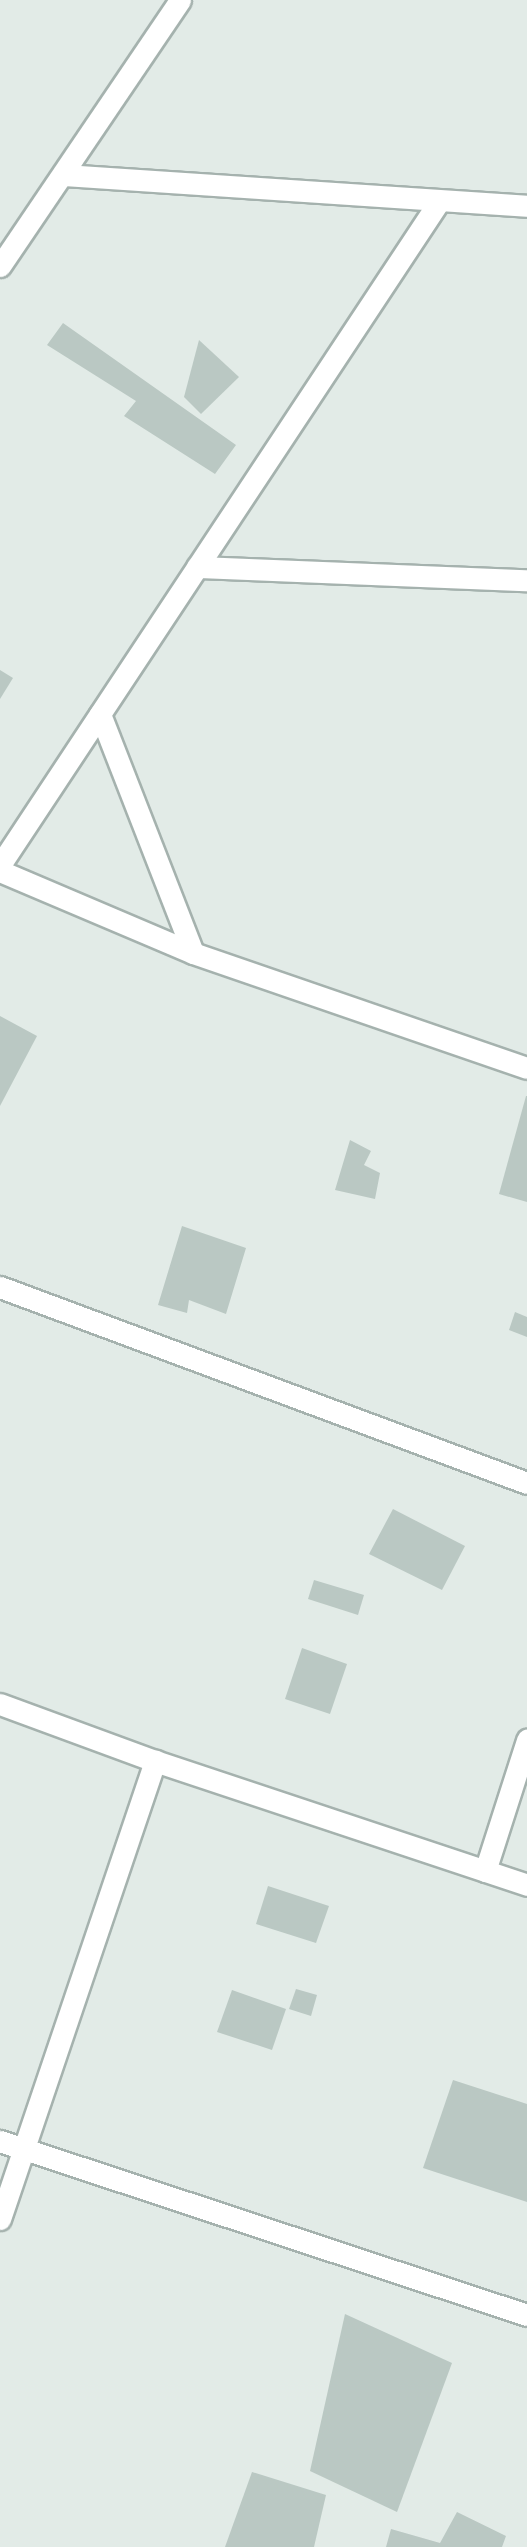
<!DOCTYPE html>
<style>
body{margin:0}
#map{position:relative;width:527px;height:2547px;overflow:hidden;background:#e2ebe7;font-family:"Fira Sans Condensed",sans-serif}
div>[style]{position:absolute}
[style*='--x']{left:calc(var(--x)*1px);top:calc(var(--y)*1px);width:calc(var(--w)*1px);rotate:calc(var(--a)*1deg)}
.building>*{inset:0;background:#bac8c3}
.roads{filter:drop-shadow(2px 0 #a5b2ae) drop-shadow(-2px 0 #a5b2ae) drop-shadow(0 2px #a5b2ae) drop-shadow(0 -2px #a5b2ae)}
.minor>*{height:21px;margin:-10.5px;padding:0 10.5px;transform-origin:10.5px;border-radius:10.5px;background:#fff}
span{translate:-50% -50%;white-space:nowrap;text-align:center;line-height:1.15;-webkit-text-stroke:5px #f2f8f5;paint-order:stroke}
</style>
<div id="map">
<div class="building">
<div style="clip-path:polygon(63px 323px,236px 445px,215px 474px,124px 416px,136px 401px,47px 345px)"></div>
<div style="clip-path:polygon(199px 340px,239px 377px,201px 414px,184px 397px)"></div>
<div style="clip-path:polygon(0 670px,13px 678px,0 699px)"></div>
<div style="clip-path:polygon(0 1016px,37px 1036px,0 1106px)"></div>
<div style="clip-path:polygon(526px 1096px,527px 1096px,527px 1202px,499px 1194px)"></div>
<div style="clip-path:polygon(350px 1140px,371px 1151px,364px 1165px,380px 1173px,375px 1199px,335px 1190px)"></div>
<div style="clip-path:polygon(182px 1226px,246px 1248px,226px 1314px,189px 1300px,187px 1313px,158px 1305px)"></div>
<div style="clip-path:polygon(515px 1312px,527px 1317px,527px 1337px,509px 1330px)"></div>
<div style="clip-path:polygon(393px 1509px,465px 1546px,442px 1590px,369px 1554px)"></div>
<div style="clip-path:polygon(314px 1580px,364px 1595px,358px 1615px,308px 1599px)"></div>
<div style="clip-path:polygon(302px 1648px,347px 1664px,330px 1714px,285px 1699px)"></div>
<div style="clip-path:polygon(268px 1886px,329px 1906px,316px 1943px,256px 1924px)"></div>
<div style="clip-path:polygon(296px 1989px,317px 1995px,311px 2016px,289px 2009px)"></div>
<div style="clip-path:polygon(232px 1990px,286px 2009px,272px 2050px,217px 2032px)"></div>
<div style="clip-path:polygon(453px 2080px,527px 2104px,527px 2202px,423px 2168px)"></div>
<div style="clip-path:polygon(345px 2314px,452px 2363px,397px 2512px,310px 2471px)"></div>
<div style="clip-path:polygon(252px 2472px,326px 2495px,314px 2547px,225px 2547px)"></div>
<div style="clip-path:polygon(457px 2512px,506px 2536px,502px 2547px,386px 2547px,391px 2529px,440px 2543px)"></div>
</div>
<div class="roads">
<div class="minor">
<div style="--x:63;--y:175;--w:465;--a:3.8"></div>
<div style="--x:0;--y:266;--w:321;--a:-55.9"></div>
<div style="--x:197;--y:567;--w:330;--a:2.3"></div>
<div style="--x:100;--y:714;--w:256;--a:68.7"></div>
<div style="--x:0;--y:865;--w:794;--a:-56.51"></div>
<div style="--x:0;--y:871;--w:210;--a:23"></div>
<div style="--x:193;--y:953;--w:353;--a:19"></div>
<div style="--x:0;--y:1287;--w:562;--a:20.4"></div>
<div style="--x:0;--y:1704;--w:165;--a:20.2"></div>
<div style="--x:155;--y:1761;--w:392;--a:18.4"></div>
<div style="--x:485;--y:1871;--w:138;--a:-72.2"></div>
<div style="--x:0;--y:2141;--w:555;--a:18.27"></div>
<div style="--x:0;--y:2219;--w:484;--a:-71.3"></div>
</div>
</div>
</div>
